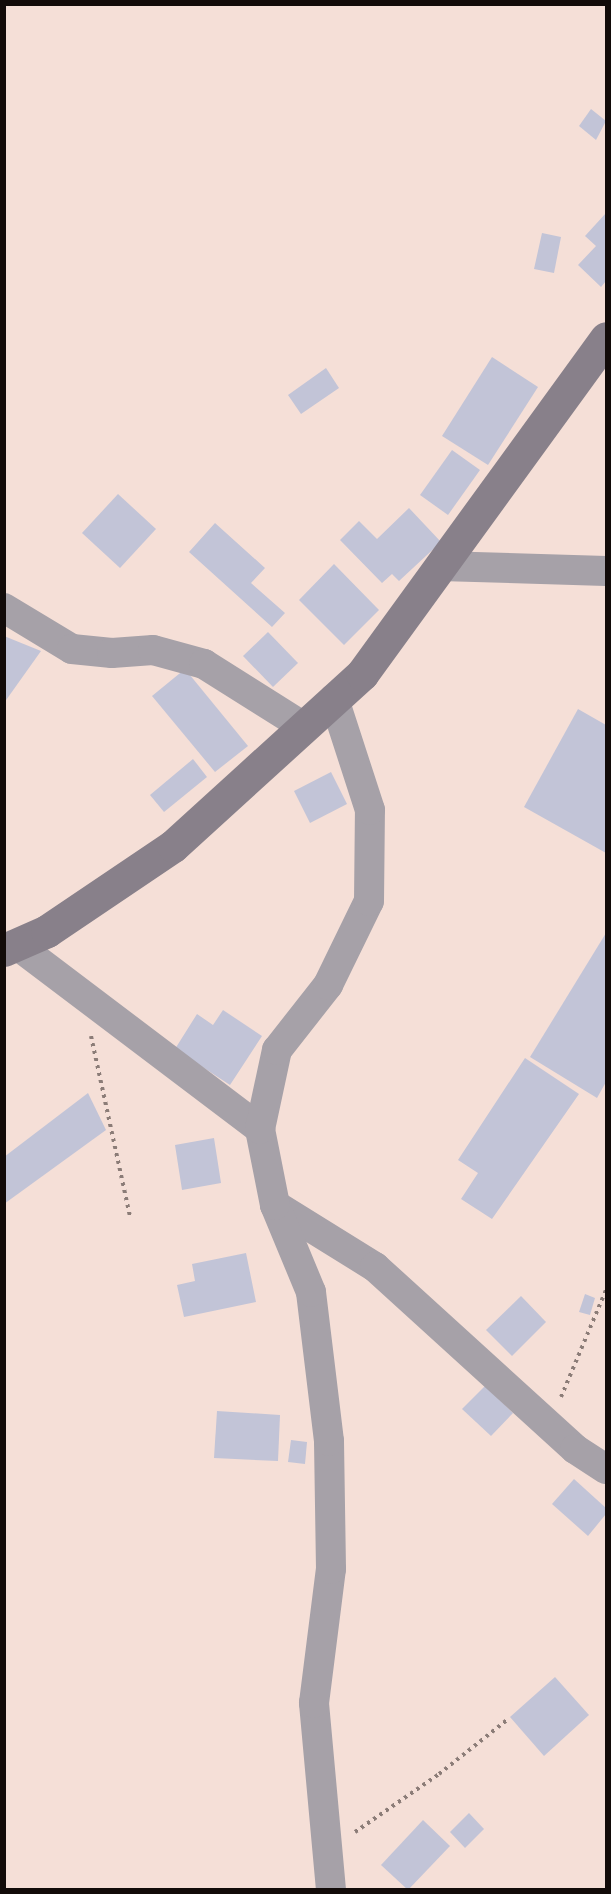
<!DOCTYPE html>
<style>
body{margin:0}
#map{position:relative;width:611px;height:1894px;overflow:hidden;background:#f5dfd7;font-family:"DM Sans",sans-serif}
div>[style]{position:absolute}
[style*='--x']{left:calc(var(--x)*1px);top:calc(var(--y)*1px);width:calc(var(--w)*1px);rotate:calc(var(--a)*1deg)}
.building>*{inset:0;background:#c2c4d7}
.path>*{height:4px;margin-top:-2px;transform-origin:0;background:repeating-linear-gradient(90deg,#8b7c77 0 3px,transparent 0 7.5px)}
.street>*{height:30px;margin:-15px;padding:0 15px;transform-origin:15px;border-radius:15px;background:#a6a1a8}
.secondary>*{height:33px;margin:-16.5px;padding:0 16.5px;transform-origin:16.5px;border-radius:16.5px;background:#88808a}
span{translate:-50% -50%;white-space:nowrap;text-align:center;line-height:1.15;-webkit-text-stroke:4.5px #fff;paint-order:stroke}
.frame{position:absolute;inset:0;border:6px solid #120b09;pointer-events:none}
</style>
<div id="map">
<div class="building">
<div style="clip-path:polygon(591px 109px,606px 121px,596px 140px,579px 126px)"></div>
<div style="clip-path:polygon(606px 213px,606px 281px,601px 287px,578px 265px,596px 246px,585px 236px)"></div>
<div style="clip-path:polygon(542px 233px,561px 237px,554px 273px,534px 269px)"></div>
<div style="clip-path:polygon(492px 357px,538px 387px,488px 465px,442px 436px)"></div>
<div style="clip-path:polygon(326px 368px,339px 388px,301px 414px,288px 395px)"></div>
<div style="clip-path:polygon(452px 450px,480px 470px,448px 515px,420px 495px)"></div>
<div style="clip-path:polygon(118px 494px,156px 529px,120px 568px,82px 533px)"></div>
<div style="clip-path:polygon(409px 508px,441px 542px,399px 581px,392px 574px,382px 583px,340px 540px,359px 521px,377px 539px)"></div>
<div style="clip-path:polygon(215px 523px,265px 568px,251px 583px,285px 613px,272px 627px,189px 552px)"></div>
<div style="clip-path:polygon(334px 564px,379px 610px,344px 645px,299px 600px)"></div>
<div style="clip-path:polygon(268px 632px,298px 663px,273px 687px,243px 656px)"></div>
<div style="clip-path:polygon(4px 636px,41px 651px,4px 703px)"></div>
<div style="clip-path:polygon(185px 669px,248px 746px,215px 772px,152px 696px)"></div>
<div style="clip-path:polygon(578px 709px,606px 725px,606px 853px,524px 807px)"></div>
<div style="clip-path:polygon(193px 759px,207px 777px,164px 812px,150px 795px)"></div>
<div style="clip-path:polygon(331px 772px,347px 804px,310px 823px,294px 791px)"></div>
<div style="clip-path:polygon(606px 933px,606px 1082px,597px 1098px,530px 1057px)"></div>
<div style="clip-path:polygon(223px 1010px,262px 1036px,230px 1085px,175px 1049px,197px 1014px,213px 1025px)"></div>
<div style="clip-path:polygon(525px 1058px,579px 1094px,492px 1219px,461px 1199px,478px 1173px,458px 1160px)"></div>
<div style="clip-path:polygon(88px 1093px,106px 1130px,4px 1204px,4px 1157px)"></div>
<div style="clip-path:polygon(214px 1138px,221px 1183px,182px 1190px,175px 1145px)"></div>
<div style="clip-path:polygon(246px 1253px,256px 1302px,184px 1317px,177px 1285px,195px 1281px,192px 1264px)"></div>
<div style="clip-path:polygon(585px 1294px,595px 1298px,590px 1315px,579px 1312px)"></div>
<div style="clip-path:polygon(521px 1296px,546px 1322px,512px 1356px,486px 1330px)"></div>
<div style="clip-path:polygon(485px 1386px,513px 1413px,491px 1436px,462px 1409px)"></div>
<div style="clip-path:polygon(217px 1411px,280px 1415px,278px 1461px,214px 1458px)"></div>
<div style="clip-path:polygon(291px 1440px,307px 1442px,305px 1464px,288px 1462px)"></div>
<div style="clip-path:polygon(574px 1479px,606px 1508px,606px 1514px,588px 1536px,552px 1504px)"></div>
<div style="clip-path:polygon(555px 1677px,589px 1715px,544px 1756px,510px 1717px)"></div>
<div style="clip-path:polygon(469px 1813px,484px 1829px,465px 1848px,450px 1832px)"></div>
<div style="clip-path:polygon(423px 1820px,450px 1846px,408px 1890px,381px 1865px)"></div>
</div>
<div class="path">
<div style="--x:91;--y:1036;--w:185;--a:77.8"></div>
<div style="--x:561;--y:1397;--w:116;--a:-67.2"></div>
<div style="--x:355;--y:1832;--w:102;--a:-34.6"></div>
<div style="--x:439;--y:1774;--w:87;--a:-38.5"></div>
</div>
<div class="street">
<div style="--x:440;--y:566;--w:166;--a:1.7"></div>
<div style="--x:4;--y:608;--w:79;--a:31.1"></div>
<div style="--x:72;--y:649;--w:40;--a:5.7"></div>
<div style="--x:112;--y:653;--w:41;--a:-4.2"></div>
<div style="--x:153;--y:650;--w:53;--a:15.4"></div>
<div style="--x:204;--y:664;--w:118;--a:32.2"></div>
<div style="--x:17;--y:945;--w:305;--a:37.1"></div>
<div style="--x:275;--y:1205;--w:118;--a:31.8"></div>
<div style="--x:375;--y:1267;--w:270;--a:42.3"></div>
<div style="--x:575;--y:1449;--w:37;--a:33"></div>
<div style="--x:331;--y:1890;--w:188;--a:-95.2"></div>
<div style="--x:314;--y:1703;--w:135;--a:-82.8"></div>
<div style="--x:331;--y:1569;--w:128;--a:-90.9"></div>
<div style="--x:329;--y:1441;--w:150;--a:-96.9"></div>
<div style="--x:311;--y:1292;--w:94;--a:-112.5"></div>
<div style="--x:275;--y:1205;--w:77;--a:-101.2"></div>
<div style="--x:260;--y:1129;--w:81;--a:-77.9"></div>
<div style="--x:277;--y:1050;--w:83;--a:-51.9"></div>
<div style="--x:328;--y:985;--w:93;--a:-64"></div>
<div style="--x:369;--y:901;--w:91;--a:-89.4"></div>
<div style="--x:370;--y:810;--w:117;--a:-108"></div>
</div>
<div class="secondary">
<div style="--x:4;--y:950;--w:47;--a:-23.8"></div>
<div style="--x:47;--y:931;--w:152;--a:-34"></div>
<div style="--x:173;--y:846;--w:256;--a:-42.3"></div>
<div style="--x:362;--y:674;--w:415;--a:-54"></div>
</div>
<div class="frame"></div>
</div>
